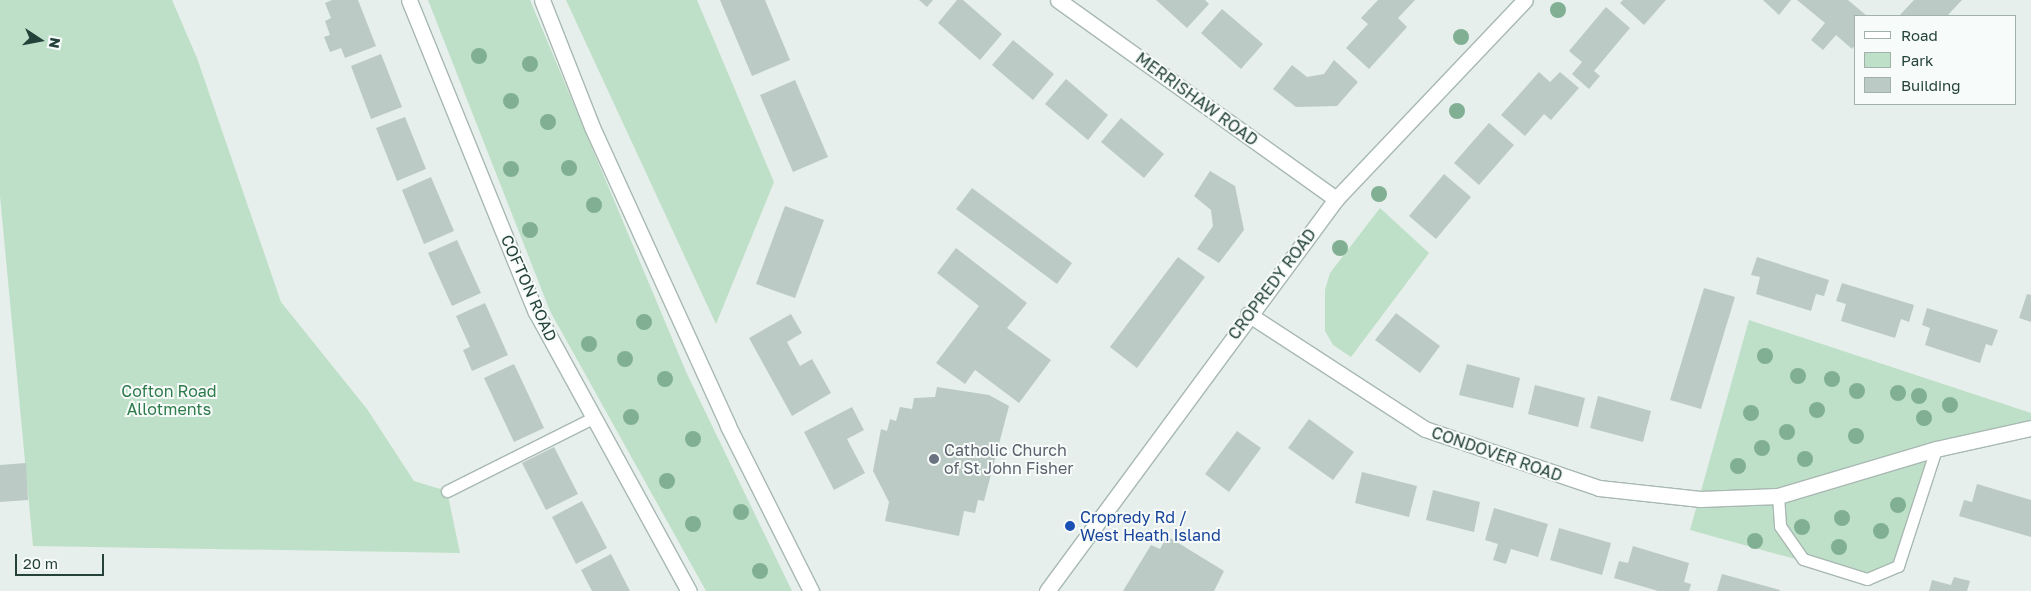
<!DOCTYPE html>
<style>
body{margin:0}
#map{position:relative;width:2031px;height:591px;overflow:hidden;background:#e6efeb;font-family:"Golos Text",sans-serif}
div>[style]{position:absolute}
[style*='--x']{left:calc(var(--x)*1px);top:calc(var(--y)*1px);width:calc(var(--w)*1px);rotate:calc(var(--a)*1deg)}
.green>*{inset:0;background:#bfe0c8}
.building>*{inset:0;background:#bbcac4}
.roads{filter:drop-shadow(1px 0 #a8b8b2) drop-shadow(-1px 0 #a8b8b2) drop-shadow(0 1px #a8b8b2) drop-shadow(0 -1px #a8b8b2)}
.service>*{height:11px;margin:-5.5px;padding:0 5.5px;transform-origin:5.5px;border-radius:5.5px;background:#fff}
.minor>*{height:15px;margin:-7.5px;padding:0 7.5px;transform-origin:7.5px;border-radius:7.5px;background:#fff}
.tertiary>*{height:15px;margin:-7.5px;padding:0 7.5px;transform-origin:7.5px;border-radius:7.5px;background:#fff}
.trees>*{width:16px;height:16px;margin:-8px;border-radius:50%;background:#80af93}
.dots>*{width:14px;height:14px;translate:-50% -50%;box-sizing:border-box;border:2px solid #f7fbf9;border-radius:50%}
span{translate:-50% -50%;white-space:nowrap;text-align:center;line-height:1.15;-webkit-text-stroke:4px #f7fbf9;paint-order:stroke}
.street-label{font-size:16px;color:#24423a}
.park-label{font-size:16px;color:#2d7a4b}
.worship-label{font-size:16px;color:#5b616d}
.left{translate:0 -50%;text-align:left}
.transit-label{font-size:16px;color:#164399}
.legend{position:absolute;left:1854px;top:15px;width:162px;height:90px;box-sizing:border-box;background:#f7fbf9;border:1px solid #a3b1ad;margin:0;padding:6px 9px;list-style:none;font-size:15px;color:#24423a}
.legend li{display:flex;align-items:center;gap:10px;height:25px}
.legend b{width:25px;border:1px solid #a3b1ad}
.north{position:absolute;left:15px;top:15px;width:50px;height:50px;-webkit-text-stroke:4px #f7fbf9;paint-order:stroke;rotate:101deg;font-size:14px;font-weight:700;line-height:20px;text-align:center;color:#24423a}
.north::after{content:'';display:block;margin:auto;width:18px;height:22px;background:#24423a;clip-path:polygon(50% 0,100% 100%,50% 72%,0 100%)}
.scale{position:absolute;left:15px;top:554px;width:89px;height:22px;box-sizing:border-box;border:2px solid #24423a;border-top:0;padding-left:6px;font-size:15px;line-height:18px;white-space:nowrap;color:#24423a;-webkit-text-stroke:4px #f7fbf9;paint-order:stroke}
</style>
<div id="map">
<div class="green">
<div style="clip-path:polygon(0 0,172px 0,197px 58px,281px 302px,367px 409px,414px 481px,447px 491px,460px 553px,33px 546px,0 196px)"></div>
<div style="clip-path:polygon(428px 0,530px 0,687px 374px,792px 591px,706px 591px,550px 311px)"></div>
<div style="clip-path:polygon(566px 0,697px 0,774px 182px,716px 324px)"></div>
<div style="clip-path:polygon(1380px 208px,1429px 253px,1351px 357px,1333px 345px,1325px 331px,1325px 290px,1330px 273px)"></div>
<div style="clip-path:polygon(1749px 320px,2031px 413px,2031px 428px,1936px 449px,1898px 566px,1867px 579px,1690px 530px)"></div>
</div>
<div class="building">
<div style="clip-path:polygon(332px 0,358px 0,376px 46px,345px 58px,341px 48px,330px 52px,324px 37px,330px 35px,325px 21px,331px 18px,325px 3px)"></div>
<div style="clip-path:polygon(720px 0,765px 0,790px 60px,752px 76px)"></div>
<div style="clip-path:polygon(919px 0,933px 0,927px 7px)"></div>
<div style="clip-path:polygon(957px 0,963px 0,1002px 34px,980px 60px,938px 23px)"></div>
<div style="clip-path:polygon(1156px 0,1205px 0,1209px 4px,1187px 28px)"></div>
<div style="clip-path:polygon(1378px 0,1415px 0,1398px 18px,1407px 27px,1369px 69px,1346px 48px,1368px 24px,1361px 18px)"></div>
<div style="clip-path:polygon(1623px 0,1666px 0,1644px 25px,1620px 3px)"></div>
<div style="clip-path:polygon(1763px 0,1791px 0,1779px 15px)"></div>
<div style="clip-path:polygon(1797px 0,1848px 0,1867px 16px,1855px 16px,1855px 45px,1852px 49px,1836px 35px,1823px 50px,1811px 40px,1825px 23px)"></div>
<div style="clip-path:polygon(1914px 0,1962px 0,1947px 16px,1899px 16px)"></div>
<div style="clip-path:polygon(1606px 7px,1630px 28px,1594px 71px,1600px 76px,1589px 89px,1572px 74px,1582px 62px,1569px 51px)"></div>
<div style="clip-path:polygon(1222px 9px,1263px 44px,1241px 69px,1201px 33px)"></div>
<div style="clip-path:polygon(1013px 40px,1054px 74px,1033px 100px,992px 65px)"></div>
<div style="clip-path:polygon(381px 54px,402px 107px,371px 119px,351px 66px)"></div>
<div style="clip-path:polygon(1334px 60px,1358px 82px,1337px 106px,1296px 107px,1273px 89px,1292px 65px,1307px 77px,1324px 74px)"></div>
<div style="clip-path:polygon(1539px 72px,1550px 82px,1560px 72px,1579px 88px,1551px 120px,1544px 114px,1525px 136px,1501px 115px)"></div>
<div style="clip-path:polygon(1066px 79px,1108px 115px,1088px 140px,1045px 104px)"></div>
<div style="clip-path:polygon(795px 80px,828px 157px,793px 172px,760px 95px)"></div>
<div style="clip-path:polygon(405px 117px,426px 169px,397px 181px,376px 128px)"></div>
<div style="clip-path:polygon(1121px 118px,1164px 154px,1144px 178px,1101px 142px)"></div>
<div style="clip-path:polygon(1489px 123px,1514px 145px,1479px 185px,1454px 163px)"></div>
<div style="clip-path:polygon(1210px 171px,1235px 186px,1244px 230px,1219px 263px,1197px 249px,1213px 226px,1211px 210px,1194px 196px)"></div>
<div style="clip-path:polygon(1444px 174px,1471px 197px,1436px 239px,1409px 216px)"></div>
<div style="clip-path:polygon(431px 177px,454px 231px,424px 244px,402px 190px)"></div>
<div style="clip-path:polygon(972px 188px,1072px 263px,1057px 284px,956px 209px)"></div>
<div style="clip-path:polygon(785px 206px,824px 220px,795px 298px,756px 284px)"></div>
<div style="clip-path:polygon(457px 240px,481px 293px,452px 306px,428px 253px)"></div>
<div style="clip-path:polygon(956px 248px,1027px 303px,1007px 328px,1051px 360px,1019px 403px,975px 370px,965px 384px,936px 363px,979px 306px,937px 273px)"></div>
<div style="clip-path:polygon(1178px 257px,1205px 277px,1137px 368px,1110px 347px)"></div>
<div style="clip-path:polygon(1757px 257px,1829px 280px,1824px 296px,1816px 294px,1811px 311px,1756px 294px,1760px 277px,1751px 275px)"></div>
<div style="clip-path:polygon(1842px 283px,1914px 305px,1909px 322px,1901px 319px,1895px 338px,1841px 321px,1846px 304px,1836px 301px)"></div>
<div style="clip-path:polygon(1704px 288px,1735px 297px,1701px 409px,1670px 400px)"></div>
<div style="clip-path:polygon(2027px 294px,2031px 295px,2031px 322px,2019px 318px)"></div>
<div style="clip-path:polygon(485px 303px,508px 355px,472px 371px,463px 350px,470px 347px,456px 316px)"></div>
<div style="clip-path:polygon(1927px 308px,1998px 330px,1992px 346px,1986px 344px,1980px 363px,1925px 345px,1930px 328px,1922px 325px)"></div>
<div style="clip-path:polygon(1396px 313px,1440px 346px,1420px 373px,1375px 340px)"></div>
<div style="clip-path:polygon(791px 314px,802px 333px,787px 342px,800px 366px,812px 359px,831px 393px,792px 416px,749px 338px)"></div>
<div style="clip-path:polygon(514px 364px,544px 428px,514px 442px,484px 378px)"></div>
<div style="clip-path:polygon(1467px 364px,1520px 378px,1513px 408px,1459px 395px)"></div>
<div style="clip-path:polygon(1535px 385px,1585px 398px,1578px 427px,1528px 414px)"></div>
<div style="clip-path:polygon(937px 387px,989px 395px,1009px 406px,984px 501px,978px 500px,975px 513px,964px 511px,959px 536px,885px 521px,889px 502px,873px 471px,881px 429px,887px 431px,890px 419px,896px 421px,900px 407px,912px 409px,914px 398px,935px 397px)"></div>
<div style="clip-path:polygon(1598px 396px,1651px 411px,1643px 442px,1590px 428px)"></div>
<div style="clip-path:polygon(852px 407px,864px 430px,847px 439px,865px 473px,834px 490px,804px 432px)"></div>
<div style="clip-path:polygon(1309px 419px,1354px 452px,1333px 480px,1288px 448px)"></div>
<div style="clip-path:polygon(1237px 431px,1261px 448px,1229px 492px,1205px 474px)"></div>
<div style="clip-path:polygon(554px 447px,578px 494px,546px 510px,522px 463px)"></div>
<div style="clip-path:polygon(26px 463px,28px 500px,0 502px,0 465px)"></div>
<div style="clip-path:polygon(1362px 472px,1417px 486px,1409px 517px,1355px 503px)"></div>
<div style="clip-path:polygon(1977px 484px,2031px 500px,2031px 537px,1959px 516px,1964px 500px,1972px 502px)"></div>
<div style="clip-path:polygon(1433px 490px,1480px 502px,1474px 532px,1426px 520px)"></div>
<div style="clip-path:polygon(582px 501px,607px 548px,576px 564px,552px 517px)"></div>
<div style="clip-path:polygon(1494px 508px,1548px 524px,1538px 557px,1511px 549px,1506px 564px,1493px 560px,1498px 544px,1485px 540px)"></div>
<div style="clip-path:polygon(1559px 528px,1611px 543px,1602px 575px,1550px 560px)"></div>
<div style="clip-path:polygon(1167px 536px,1224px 571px,1214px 591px,1123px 591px,1151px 545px,1160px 549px)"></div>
<div style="clip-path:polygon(1633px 546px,1689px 563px,1684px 582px,1691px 584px,1689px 591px,1658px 591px,1614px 578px,1619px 561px,1628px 563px)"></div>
<div style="clip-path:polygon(611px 554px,630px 591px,592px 591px,581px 570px)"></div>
<div style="clip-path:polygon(1722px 574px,1780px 590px,1780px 591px,1717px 591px)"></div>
<div style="clip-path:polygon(1954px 577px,1970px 581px,1967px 591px,1929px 591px,1932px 580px,1951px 585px)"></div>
</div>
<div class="roads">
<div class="service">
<div style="--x:447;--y:491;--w:165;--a:-26.6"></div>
<div style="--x:1778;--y:496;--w:30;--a:86"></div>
<div style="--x:1780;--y:526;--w:40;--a:55.1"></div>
<div style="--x:1803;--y:559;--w:67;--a:17.4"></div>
<div style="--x:1867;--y:579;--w:34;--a:-23"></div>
<div style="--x:1898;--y:566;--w:123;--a:-72"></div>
</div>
<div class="minor">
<div style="--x:409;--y:0;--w:337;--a:67.9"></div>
<div style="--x:536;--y:312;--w:318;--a:61.3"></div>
<div style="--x:1058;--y:0;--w:342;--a:35.6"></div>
<div style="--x:1248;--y:314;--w:211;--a:33"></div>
<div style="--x:1425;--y:429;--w:184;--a:18.7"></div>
<div style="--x:1599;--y:488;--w:102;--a:6.2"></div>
<div style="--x:1700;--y:499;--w:78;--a:-2.2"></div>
<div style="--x:1778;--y:496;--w:165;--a:-16.6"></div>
<div style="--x:1936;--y:449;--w:97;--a:-12.5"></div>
<div style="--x:1047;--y:591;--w:487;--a:-53.6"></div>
<div style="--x:1336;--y:199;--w:274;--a:-46.5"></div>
</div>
<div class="tertiary">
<div style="--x:542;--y:0;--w:136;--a:68.5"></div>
<div style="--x:592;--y:127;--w:328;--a:65.5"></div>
<div style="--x:728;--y:426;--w:185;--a:63.3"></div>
</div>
</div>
<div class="trees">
<div style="left:1558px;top:10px"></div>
<div style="left:1461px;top:37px"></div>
<div style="left:479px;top:56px"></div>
<div style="left:530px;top:64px"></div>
<div style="left:511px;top:101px"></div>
<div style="left:1457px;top:111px"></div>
<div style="left:548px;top:122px"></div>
<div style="left:569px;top:168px"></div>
<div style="left:511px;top:169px"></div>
<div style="left:1379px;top:194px"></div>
<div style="left:594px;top:205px"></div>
<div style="left:530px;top:230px"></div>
<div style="left:1340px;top:248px"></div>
<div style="left:644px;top:322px"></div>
<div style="left:589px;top:344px"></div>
<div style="left:1765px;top:356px"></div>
<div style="left:625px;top:359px"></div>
<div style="left:1798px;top:376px"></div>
<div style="left:665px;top:379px"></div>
<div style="left:1832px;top:379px"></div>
<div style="left:1857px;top:391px"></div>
<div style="left:1898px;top:393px"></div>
<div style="left:1919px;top:396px"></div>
<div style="left:1950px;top:405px"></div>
<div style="left:1817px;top:410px"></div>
<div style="left:1751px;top:413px"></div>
<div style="left:631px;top:417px"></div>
<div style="left:1924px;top:418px"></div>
<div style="left:1787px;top:432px"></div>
<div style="left:1856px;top:436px"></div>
<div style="left:693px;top:439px"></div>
<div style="left:1762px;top:448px"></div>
<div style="left:1805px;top:459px"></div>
<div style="left:1738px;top:466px"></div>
<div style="left:667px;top:481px"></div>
<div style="left:1898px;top:505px"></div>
<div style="left:741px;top:512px"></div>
<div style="left:1842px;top:518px"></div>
<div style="left:693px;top:524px"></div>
<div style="left:1802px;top:527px"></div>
<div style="left:1881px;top:531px"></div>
<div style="left:1755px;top:541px"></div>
<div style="left:1839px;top:547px"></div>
<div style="left:760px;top:571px"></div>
</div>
<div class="dots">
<div style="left:934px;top:459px;background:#6b7280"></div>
<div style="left:1070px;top:526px;background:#1a4fb4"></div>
</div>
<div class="street-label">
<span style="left:1197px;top:99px;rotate:36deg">MERRISHAW ROAD</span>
<span style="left:1272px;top:284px;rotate:-53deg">CROPREDY ROAD</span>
<span style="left:529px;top:288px;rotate:66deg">COFTON ROAD</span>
<span style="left:1497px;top:454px;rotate:19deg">CONDOVER ROAD</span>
</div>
<div class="park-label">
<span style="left:169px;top:400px">Cofton Road<br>Allotments</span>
</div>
<div class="worship-label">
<span class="left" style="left:944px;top:459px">Catholic Church<br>of St John Fisher</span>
</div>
<div class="transit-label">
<span class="left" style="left:1080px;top:526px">Cropredy Rd /<br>West Heath Island</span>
</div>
<ul class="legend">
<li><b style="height:6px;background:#fff"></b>Road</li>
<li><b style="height:14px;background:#bfe0c8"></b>Park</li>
<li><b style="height:14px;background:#bbcac4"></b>Building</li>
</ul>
<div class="north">N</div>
<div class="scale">20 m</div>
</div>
